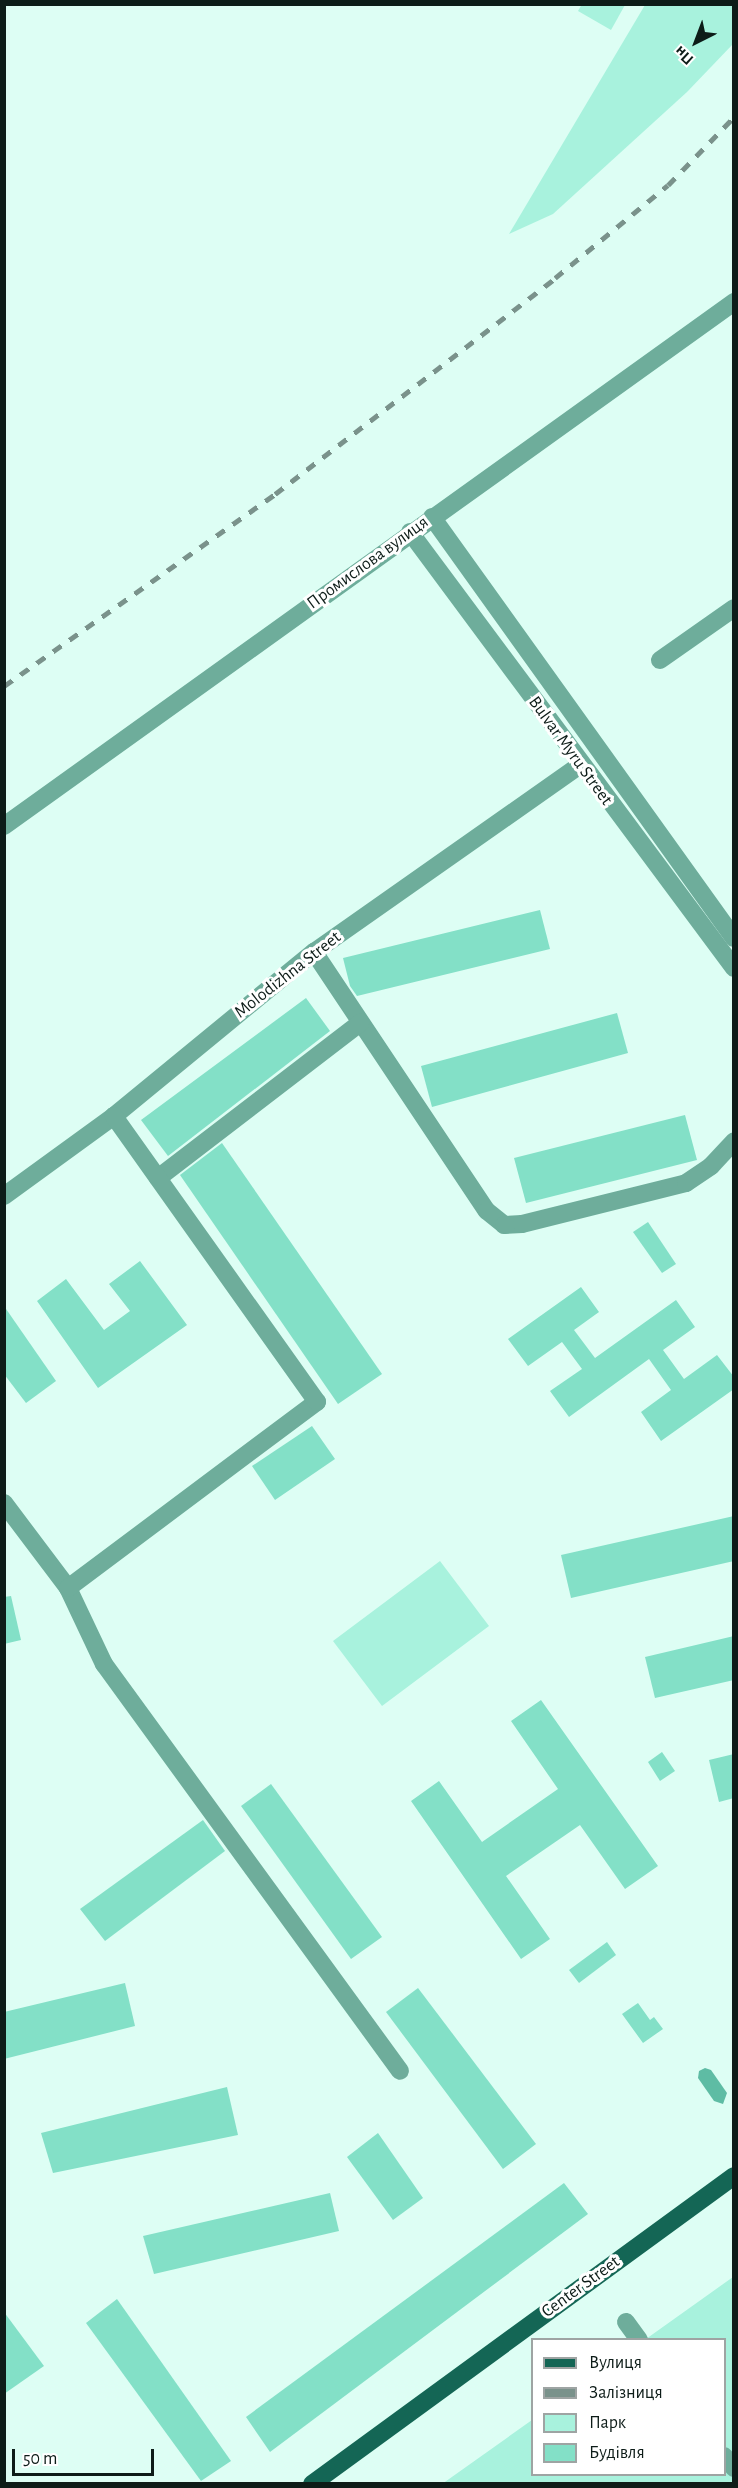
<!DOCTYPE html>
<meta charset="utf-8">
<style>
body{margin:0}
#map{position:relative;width:738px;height:2488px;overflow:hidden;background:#ddfef4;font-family:"Alegreya Sans",sans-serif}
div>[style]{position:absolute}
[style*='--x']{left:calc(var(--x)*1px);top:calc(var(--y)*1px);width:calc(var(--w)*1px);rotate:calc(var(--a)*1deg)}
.green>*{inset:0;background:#a8f2dd}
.water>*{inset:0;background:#5ebca4}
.building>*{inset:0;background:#83e0c7}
.minor>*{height:18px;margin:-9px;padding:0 9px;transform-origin:9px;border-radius:9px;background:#6ead9b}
.major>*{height:18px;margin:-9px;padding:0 9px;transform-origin:9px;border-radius:9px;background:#146655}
.rail>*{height:4.5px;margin-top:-2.25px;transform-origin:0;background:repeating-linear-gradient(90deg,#7a928b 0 10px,transparent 0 20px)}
span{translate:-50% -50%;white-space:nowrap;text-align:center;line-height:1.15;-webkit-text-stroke:6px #fff;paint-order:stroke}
.street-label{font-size:18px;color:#0d1c18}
.frame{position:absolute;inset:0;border:6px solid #0d1c18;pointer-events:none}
.legend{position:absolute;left:531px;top:2338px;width:195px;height:138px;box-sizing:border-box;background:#fff;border:2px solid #9ea4a3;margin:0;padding:8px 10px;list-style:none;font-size:18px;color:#0d1c18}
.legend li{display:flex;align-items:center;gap:12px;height:30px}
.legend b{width:30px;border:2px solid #9ea4a3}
.north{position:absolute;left:666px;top:12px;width:60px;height:60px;-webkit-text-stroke:4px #fff;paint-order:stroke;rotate:222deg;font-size:16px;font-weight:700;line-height:24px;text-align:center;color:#0d1c18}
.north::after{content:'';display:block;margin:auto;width:21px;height:27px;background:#0d1c18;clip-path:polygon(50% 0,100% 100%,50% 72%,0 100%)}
.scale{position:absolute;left:12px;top:2449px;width:142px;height:27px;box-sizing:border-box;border:3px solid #0d1c18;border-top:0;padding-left:8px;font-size:18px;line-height:21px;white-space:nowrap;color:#0d1c18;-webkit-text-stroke:4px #fff;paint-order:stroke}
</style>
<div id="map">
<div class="green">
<div style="clip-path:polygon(582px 4px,625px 4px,625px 5px,611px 30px,578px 11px)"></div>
<div style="clip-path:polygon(645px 5px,733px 5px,733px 44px,687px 92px,553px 214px,509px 234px)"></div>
<div style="clip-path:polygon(440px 1561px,489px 1626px,382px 1706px,333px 1641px)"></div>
<div style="clip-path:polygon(733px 2277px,733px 2483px,442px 2484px,532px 2420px,532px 2474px,724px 2474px,724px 2340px,646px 2339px)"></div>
</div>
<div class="water">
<div style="clip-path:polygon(705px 2068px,711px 2070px,727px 2093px,723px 2104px,714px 2101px,698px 2078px,699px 2071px)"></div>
</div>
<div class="building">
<div style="clip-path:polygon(540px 910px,550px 949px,357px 996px,350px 986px,343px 958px)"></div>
<div style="clip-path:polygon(306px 998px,330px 1031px,168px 1156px,141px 1120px)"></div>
<div style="clip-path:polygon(617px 1013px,628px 1053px,432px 1107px,421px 1066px)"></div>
<div style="clip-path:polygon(685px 1115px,697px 1160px,526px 1203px,514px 1158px)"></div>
<div style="clip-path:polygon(222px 1143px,382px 1374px,338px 1404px,180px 1175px)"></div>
<div style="clip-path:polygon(648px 1222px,676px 1264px,662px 1273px,633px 1232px)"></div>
<div style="clip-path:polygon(140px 1261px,187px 1325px,98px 1388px,37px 1301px,66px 1279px,104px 1330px,130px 1311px,109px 1284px)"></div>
<div style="clip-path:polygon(581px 1287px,599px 1312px,574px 1330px,595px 1358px,676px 1300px,695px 1327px,663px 1350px,684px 1379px,717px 1355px,734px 1377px,734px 1389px,661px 1441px,641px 1412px,671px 1390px,649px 1359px,569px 1417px,550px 1391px,582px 1369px,562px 1342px,528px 1366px,508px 1339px)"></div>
<div style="clip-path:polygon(4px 1306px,56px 1381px,26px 1403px,4px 1374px)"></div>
<div style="clip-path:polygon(312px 1426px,335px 1459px,275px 1500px,252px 1466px)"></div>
<div style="clip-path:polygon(734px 1516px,734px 1561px,571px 1598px,561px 1555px)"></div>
<div style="clip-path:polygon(11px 1596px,21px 1640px,4px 1644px,4px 1597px)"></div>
<div style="clip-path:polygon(734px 1636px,734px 1680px,655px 1698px,645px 1657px)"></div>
<div style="clip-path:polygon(541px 1700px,658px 1866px,625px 1889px,580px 1825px,506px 1876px,550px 1939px,521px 1959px,411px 1801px,439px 1781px,482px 1842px,558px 1789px,511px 1721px)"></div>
<div style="clip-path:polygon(662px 1752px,675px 1771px,660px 1781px,648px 1762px)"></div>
<div style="clip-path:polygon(734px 1754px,734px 1798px,719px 1802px,709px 1760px)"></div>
<div style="clip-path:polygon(271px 1784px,382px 1937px,351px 1959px,241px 1806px)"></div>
<div style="clip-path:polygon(203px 1820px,225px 1851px,105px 1941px,80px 1909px)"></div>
<div style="clip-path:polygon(607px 1942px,616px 1955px,579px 1983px,569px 1970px)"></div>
<div style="clip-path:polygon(125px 1983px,135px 2026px,4px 2059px,4px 2012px)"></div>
<div style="clip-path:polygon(418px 1988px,536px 2144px,503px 2169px,386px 2012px)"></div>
<div style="clip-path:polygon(638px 2003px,650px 2020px,654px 2017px,663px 2029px,643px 2043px,622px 2014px)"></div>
<div style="clip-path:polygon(227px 2087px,238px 2135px,53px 2173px,41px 2133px)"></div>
<div style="clip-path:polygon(378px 2133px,423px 2198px,393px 2220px,347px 2157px)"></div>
<div style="clip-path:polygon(564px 2183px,588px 2214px,270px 2452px,246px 2417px)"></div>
<div style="clip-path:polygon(330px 2193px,339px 2231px,154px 2274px,143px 2236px)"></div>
<div style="clip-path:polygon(117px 2299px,231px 2461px,201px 2481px,86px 2323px)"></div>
<div style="clip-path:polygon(4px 2312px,44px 2366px,4px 2394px)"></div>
</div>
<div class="minor">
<div style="--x:432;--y:517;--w:518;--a:54.35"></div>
<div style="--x:410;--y:532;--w:543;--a:53.38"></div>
<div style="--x:660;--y:660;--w:90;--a:-35.1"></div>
<div style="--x:4;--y:826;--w:899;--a:-35.67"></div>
<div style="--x:314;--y:952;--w:311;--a:56.3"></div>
<div style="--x:487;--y:1211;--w:22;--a:39"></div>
<div style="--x:504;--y:1225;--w:18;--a:-3"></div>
<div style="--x:522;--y:1224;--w:169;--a:-14"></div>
<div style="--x:686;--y:1183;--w:30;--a:-34"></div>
<div style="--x:711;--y:1166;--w:34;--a:-47"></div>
<div style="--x:158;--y:1178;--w:255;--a:-37.5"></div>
<div style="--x:4;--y:1196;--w:136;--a:-36"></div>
<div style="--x:114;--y:1116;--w:259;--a:-39.4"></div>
<div style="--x:314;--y:952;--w:325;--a:-35.1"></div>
<div style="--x:4;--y:1503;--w:106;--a:53"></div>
<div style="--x:68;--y:1588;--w:84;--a:64.7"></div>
<div style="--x:104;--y:1664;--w:503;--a:53.97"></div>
<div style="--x:68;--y:1588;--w:311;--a:-36.8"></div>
<div style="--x:317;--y:1402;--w:351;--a:-125.4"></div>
<div style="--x:626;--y:2322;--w:22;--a:54"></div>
<div style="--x:724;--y:2456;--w:16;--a:50"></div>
</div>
<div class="major">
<div style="--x:312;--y:2484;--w:522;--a:-36.12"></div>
</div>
<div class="rail">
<div style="--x:4;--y:686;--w:332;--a:-35.3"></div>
<div style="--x:275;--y:494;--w:354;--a:-37.6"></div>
<div style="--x:555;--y:278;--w:146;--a:-39.5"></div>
<div style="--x:668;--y:185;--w:95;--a:-45.9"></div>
</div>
<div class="street-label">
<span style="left:368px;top:563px;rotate:-36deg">Промислова вулиця</span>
<span style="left:570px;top:751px;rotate:54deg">Bulvar Myru Street</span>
<span style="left:288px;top:975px;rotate:-38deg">Molodizhna Street</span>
<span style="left:581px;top:2287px;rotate:-36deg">Center Street</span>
</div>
<div class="frame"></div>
<ul class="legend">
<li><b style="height:8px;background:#146655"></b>Вулиця</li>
<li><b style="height:8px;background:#7a928b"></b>Залізниця</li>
<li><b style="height:16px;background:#a8f2dd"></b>Парк</li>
<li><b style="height:16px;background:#83e0c7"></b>Будівля</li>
</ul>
<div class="north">Пн</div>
<div class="scale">50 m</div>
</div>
